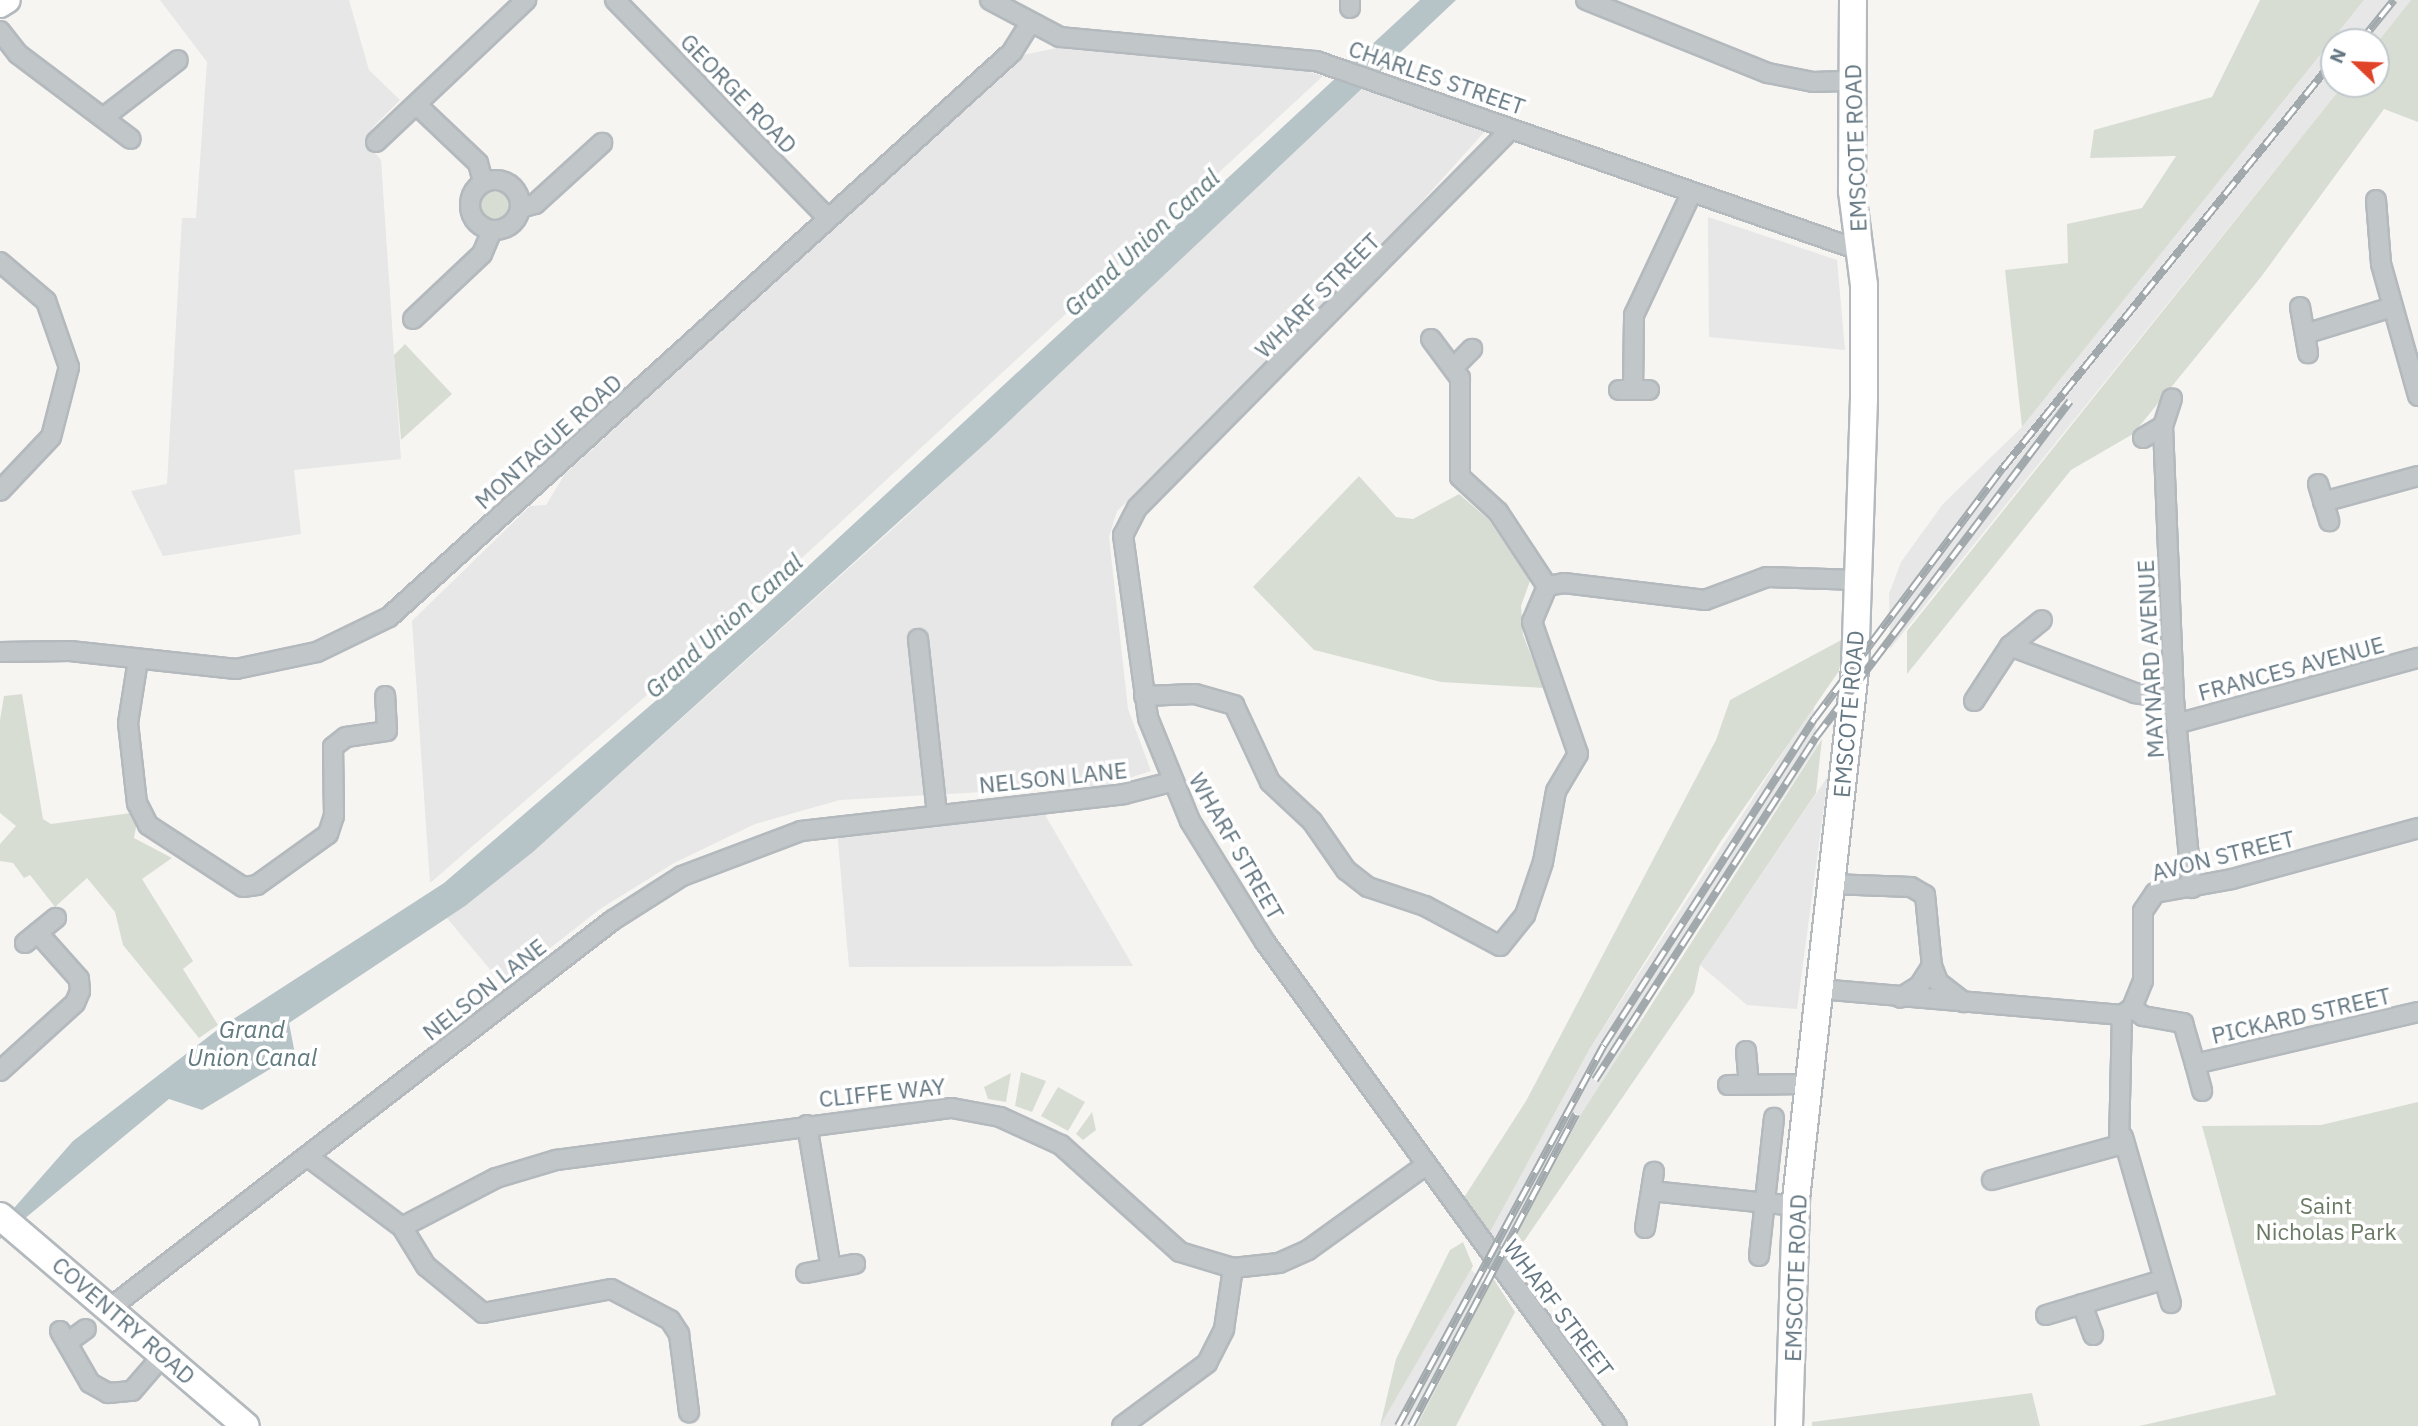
<!DOCTYPE html>
<style>
body{margin:0}
#map{position:relative;width:2418px;height:1426px;overflow:hidden;background:#f6f5f2;font-family:"IBM Plex Sans",sans-serif}
div>[style]{position:absolute}
[style*='--x']{left:calc(var(--x)*1px);top:calc(var(--y)*1px);width:calc(var(--w)*1px);rotate:calc(var(--a)*1deg)}
.built>*{inset:0;background:#e6e7e6}
.green>*{inset:0;background:#d8ddd3}
.round{border-radius:50%}
.water>*{inset:0;background:#b7c4c7}
.roads{filter:drop-shadow(2px 0 #b3b9bd) drop-shadow(-2px 0 #b3b9bd) drop-shadow(0 2px #b3b9bd) drop-shadow(0 -2px #b3b9bd)}
.street>*{height:18px;margin:-9px;padding:0 9px;transform-origin:9px;border-radius:9px;background:#c1c6c8}
.street>.ring{margin:-9px;padding:0;box-sizing:content-box;background:none;border:18px solid #c1c6c8;border-radius:50%}
.secondary>*{height:24px;margin:-12px;padding:0 12px;transform-origin:12px;border-radius:12px;background:#fff}
.primary>*{height:26px;margin:-13px;padding:0 13px;transform-origin:13px;border-radius:13px;background:#fff}
.rail>*{height:8px;margin-top:-4px;transform-origin:0;background:repeating-linear-gradient(90deg,#fff 0 16px,#a2a9ad 0 32px);box-sizing:border-box;border-block:2px solid #a2a9ad}
span{translate:-50% -50%;white-space:nowrap;text-align:center;line-height:1.15;-webkit-text-stroke:7px #fff;paint-order:stroke}
.street-label{font-size:23px;color:#657883}
.park-label{font-size:23px;color:#6a7a64}
.water-label{font-size:24px;color:#617a7f;font-style:italic}
.north{position:absolute;left:2320px;top:28px;width:70px;height:70px;box-sizing:border-box;background:#fff;border:2px solid #c1c9cd;border-radius:50%;rotate:293deg;font-size:19px;font-weight:700;line-height:28px;text-align:center;color:#657883}
.north::after{content:'';display:block;margin:auto;width:24px;height:32px;background:#e04328;clip-path:polygon(50% 0,100% 100%,50% 72%,0 100%)}
</style>
<div id="map">
<div class="built">
<div style="clip-path:polygon(160px 0,349px 0,369px 70px,400px 100px,372px 128px,367px 143px,381px 160px,401px 459px,294px 470px,301px 534px,163px 556px,131px 491px,167px 484px,182px 218px,196px 218px,207px 62px)"></div>
<div style="clip-path:polygon(2364px 0,2411px 0,2376px 44px,2334px 42px,2334px 84px,2344px 84px,1890px 649px,1889px 594px,1901px 562px,1943px 504px,2022px 427px)"></div>
<div style="clip-path:polygon(1057px 48px,1265px 59px,1323px 76px,751px 605px,430px 883px,412px 621px,530px 506px,546px 505px,565px 474px,1023px 55px)"></div>
<div style="clip-path:polygon(1364px 87px,1486px 130px,1293px 345px,1117px 511px,1109px 537px,1128px 709px,1151px 771px,1107px 785px,840px 800px,755px 824px,674px 863px,600px 909px,503px 985px,447px 918px,533px 852px,897px 525px)"></div>
<div style="clip-path:polygon(1708px 217px,1837px 260px,1845px 350px,1709px 337px)"></div>
<div style="clip-path:polygon(1814px 705px,1817px 746px,1660px 985px,1504px 1258px,1489px 1234px,1589px 1050px)"></div>
<div style="clip-path:polygon(1828px 776px,1797px 1009px,1747px 1005px,1700px 965px)"></div>
<div style="clip-path:polygon(1041px 808px,1133px 966px,849px 967px,837px 830px)"></div>
<div style="clip-path:polygon(1471px 1269px,1488px 1289px,1417px 1426px,1380px 1426px)"></div>
</div>
<div class="green">
<div style="clip-path:polygon(2260px 0,2364px 0,2022px 427px,2005px 270px,2068px 263px,2067px 224px,2142px 208px,2176px 156px,2090px 158px,2094px 130px,2212px 97px)"></div>
<div style="clip-path:polygon(2411px 0,2418px 0,2418px 122px,2384px 109px,2261px 277px,2133px 434px,2071px 470px,1907px 674px,1907px 631px,2344px 84px,2376px 84px,2376px 44px)"></div>
<div class="round" style="left:477px;top:187px;width:36px;height:36px"></div>
<div style="clip-path:polygon(405px 344px,452px 394px,401px 440px,394px 355px)"></div>
<div style="clip-path:polygon(1359px 476px,1396px 517px,1413px 519px,1459px 494px,1488px 519px,1530px 581px,1521px 606px,1523px 635px,1544px 688px,1441px 682px,1314px 650px,1253px 587px)"></div>
<div style="clip-path:polygon(1845px 638px,1839px 671px,1721px 841px,1589px 1050px,1489px 1234px,1463px 1199px,1526px 1101px,1716px 740px,1730px 700px)"></div>
<div style="clip-path:polygon(22px 694px,43px 819px,51px 824px,131px 813px,137px 822px,134px 838px,172px 858px,142px 879px,193px 961px,183px 969px,218px 1025px,199px 1038px,123px 945px,115px 912px,87px 878px,55px 907px,30px 875px,24px 878px,13px 863px,0 861px,0 844px,16px 826px,0 813px,0 720px,4px 696px)"></div>
<div style="clip-path:polygon(1822px 739px,1816px 793px,1700px 965px,1694px 993px,1507px 1266px,1504px 1258px,1582px 1113px)"></div>
<div style="clip-path:polygon(1021px 1072px,1046px 1081px,1032px 1112px,1015px 1106px)"></div>
<div style="clip-path:polygon(1011px 1073px,1006px 1102px,988px 1099px,984px 1087px)"></div>
<div style="clip-path:polygon(1058px 1087px,1085px 1102px,1068px 1131px,1041px 1116px)"></div>
<div style="clip-path:polygon(2418px 1102px,2418px 1426px,2139px 1426px,2276px 1395px,2202px 1126px,2321px 1125px)"></div>
<div style="clip-path:polygon(1092px 1112px,1096px 1130px,1083px 1140px,1076px 1134px)"></div>
<div style="clip-path:polygon(1463px 1242px,1473px 1266px,1380px 1426px,1396px 1359px,1450px 1250px)"></div>
<div style="clip-path:polygon(1493px 1278px,1515px 1312px,1456px 1426px,1417px 1426px)"></div>
<div style="clip-path:polygon(2032px 1393px,2040px 1426px,1812px 1426px,1812px 1422px)"></div>
</div>
<div class="water">
<div style="clip-path:polygon(1420px 0,1456px 0,988px 441px,533px 852px,465px 906px,289px 1023px,295px 1054px,202px 1110px,169px 1099px,0 1239px,0 1224px,73px 1141px,221px 1027px,444px 883px,753px 617px)"></div>
</div>
<div class="roads">
<div class="street">
<div style="--x:615;--y:0;--w:305;--a:45.7"></div>
<div style="--x:990;--y:0;--w:79;--a:27.9"></div>
<div style="--x:1060;--y:37;--w:257;--a:5.4"></div>
<div style="--x:1316;--y:61;--w:575;--a:19.19"></div>
<div style="--x:1586;--y:0;--w:196;--a:21.9"></div>
<div style="--x:1768;--y:73;--w:46;--a:11.3"></div>
<div style="--x:1813;--y:82;--w:38;--a:-2"></div>
<div style="--x:1350;--y:8;--w:8;--a:-90"></div>
<div style="--x:0;--y:31;--w:29;--a:52"></div>
<div style="--x:18;--y:54;--w:141;--a:37"></div>
<div style="--x:419;--y:107;--w:81;--a:43.5"></div>
<div style="--x:478;--y:163;--w:20;--a:75"></div>
<div style="--x:104;--y:117;--w:93;--a:-37.6"></div>
<div style="--x:1511;--y:129;--w:532;--a:134.62"></div>
<div style="--x:1137;--y:508;--w:30;--a:117"></div>
<div style="--x:1123;--y:535;--w:185;--a:82.2"></div>
<div style="--x:1148;--y:718;--w:111;--a:67.8"></div>
<div style="--x:1190;--y:821;--w:142;--a:58.2"></div>
<div style="--x:1265;--y:942;--w:598;--a:53.97"></div>
<div style="--x:376;--y:142;--w:207;--a:-43.4"></div>
<div class="ring" style="left:470px;top:180px;width:32px;height:32px"></div>
<div style="--x:2376;--y:200;--w:64;--a:85.5"></div>
<div style="--x:2381;--y:264;--w:137;--a:74.3"></div>
<div style="--x:520;--y:208;--w:16;--a:-15"></div>
<div style="--x:535;--y:204;--w:91;--a:-42.3"></div>
<div style="--x:0;--y:262;--w:60;--a:40.3"></div>
<div style="--x:46;--y:301;--w:70;--a:70.8"></div>
<div style="--x:69;--y:367;--w:72;--a:104.4"></div>
<div style="--x:51;--y:437;--w:74;--a:133.4"></div>
<div style="--x:2300;--y:307;--w:47;--a:80.1"></div>
<div style="--x:413;--y:319;--w:95;--a:-43.3"></div>
<div style="--x:482;--y:254;--w:26;--a:-67"></div>
<div style="--x:2305;--y:334;--w:91;--a:-17.2"></div>
<div style="--x:1431;--y:339;--w:49;--a:53.4"></div>
<div style="--x:1460;--y:378;--w:99;--a:90"></div>
<div style="--x:1460;--y:477;--w:52;--a:42.6"></div>
<div style="--x:1498;--y:512;--w:89;--a:56.5"></div>
<div style="--x:1456;--y:365;--w:23;--a:-45"></div>
<div style="--x:1619;--y:390;--w:30;--a:0"></div>
<div style="--x:1633;--y:390;--w:75;--a:-89.2"></div>
<div style="--x:1634;--y:315;--w:134;--a:-64.8"></div>
<div style="--x:2163;--y:426;--w:273;--a:87.7"></div>
<div style="--x:2174;--y:699;--w:190;--a:84.6"></div>
<div style="--x:2143;--y:438;--w:23;--a:-31"></div>
<div style="--x:2163;--y:426;--w:29;--a:-72"></div>
<div style="--x:2318;--y:484;--w:39;--a:73"></div>
<div style="--x:2323;--y:502;--w:98;--a:-15.3"></div>
<div style="--x:918;--y:639;--w:175;--a:83.8"></div>
<div style="--x:2010;--y:646;--w:134;--a:20.6"></div>
<div style="--x:2135;--y:693;--w:39;--a:9"></div>
<div style="--x:0;--y:652;--w:70;--a:-0.8"></div>
<div style="--x:70;--y:651;--w:167;--a:6.2"></div>
<div style="--x:236;--y:669;--w:83;--a:-11.9"></div>
<div style="--x:317;--y:652;--w:80;--a:-25.9"></div>
<div style="--x:389;--y:617;--w:841;--a:-42.2"></div>
<div style="--x:1012;--y:52;--w:32;--a:-58"></div>
<div style="--x:138;--y:660;--w:64;--a:99"></div>
<div style="--x:128;--y:723;--w:81;--a:83.6"></div>
<div style="--x:137;--y:803;--w:25;--a:63"></div>
<div style="--x:148;--y:825;--w:113;--a:33.1"></div>
<div style="--x:243;--y:887;--w:14;--a:-8"></div>
<div style="--x:257;--y:885;--w:87;--a:-35.7"></div>
<div style="--x:328;--y:834;--w:19;--a:-72"></div>
<div style="--x:334;--y:816;--w:69;--a:-90.8"></div>
<div style="--x:333;--y:747;--w:16;--a:-38"></div>
<div style="--x:346;--y:737;--w:41;--a:-8.3"></div>
<div style="--x:387;--y:731;--w:35;--a:-93"></div>
<div style="--x:1144;--y:696;--w:51;--a:-2.2"></div>
<div style="--x:1195;--y:694;--w:41;--a:15.8"></div>
<div style="--x:1234;--y:705;--w:85;--a:64.9"></div>
<div style="--x:1270;--y:782;--w:57;--a:42.9"></div>
<div style="--x:1312;--y:821;--w:60;--a:55.2"></div>
<div style="--x:1346;--y:870;--w:28;--a:38"></div>
<div style="--x:1368;--y:887;--w:60;--a:18.4"></div>
<div style="--x:1425;--y:906;--w:85;--a:28.1"></div>
<div style="--x:1500;--y:946;--w:40;--a:-51"></div>
<div style="--x:1525;--y:915;--w:56;--a:-71.2"></div>
<div style="--x:1543;--y:862;--w:72;--a:-79.6"></div>
<div style="--x:1556;--y:791;--w:43;--a:-59.3"></div>
<div style="--x:1578;--y:754;--w:140;--a:-109.2"></div>
<div style="--x:1532;--y:622;--w:39;--a:-67"></div>
<div style="--x:1547;--y:586;--w:17;--a:-10"></div>
<div style="--x:1564;--y:583;--w:142;--a:6.9"></div>
<div style="--x:1705;--y:600;--w:66;--a:-20.4"></div>
<div style="--x:1767;--y:577;--w:91;--a:1.9"></div>
<div style="--x:1974;--y:701;--w:66;--a:-56.8"></div>
<div style="--x:2010;--y:646;--w:41;--a:-39.1"></div>
<div style="--x:2176;--y:724;--w:251;--a:-15.3"></div>
<div style="--x:1830;--y:884;--w:81;--a:2.1"></div>
<div style="--x:1911;--y:887;--w:16;--a:30"></div>
<div style="--x:1925;--y:895;--w:71;--a:84.4"></div>
<div style="--x:1932;--y:966;--w:24;--a:123"></div>
<div style="--x:1919;--y:986;--w:22;--a:148"></div>
<div style="--x:25;--y:943;--w:40;--a:-39"></div>
<div style="--x:1932;--y:966;--w:17;--a:69"></div>
<div style="--x:1938;--y:982;--w:33;--a:38"></div>
<div style="--x:1819;--y:989;--w:304;--a:4.9"></div>
<div style="--x:2122;--y:1015;--w:12;--a:-35"></div>
<div style="--x:2132;--y:1008;--w:14;--a:36"></div>
<div style="--x:2143;--y:1016;--w:41;--a:9.9"></div>
<div style="--x:2183;--y:1023;--w:43;--a:73.7"></div>
<div style="--x:2195;--y:1064;--w:229;--a:-13.1"></div>
<div style="--x:2132;--y:1008;--w:29;--a:-68"></div>
<div style="--x:2143;--y:981;--w:70;--a:-90"></div>
<div style="--x:2143;--y:911;--w:22;--a:-56"></div>
<div style="--x:2155;--y:893;--w:78;--a:-10.3"></div>
<div style="--x:2232;--y:879;--w:193;--a:-15.3"></div>
<div style="--x:1746;--y:1051;--w:32;--a:85"></div>
<div style="--x:2195;--y:1064;--w:28;--a:75"></div>
<div style="--x:0;--y:1071;--w:101;--a:-42.2"></div>
<div style="--x:75;--y:1003;--w:13;--a:-67"></div>
<div style="--x:80;--y:991;--w:12;--a:-95"></div>
<div style="--x:79;--y:979;--w:62;--a:-131.7"></div>
<div style="--x:1728;--y:1085;--w:79;--a:-0.7"></div>
<div style="--x:807;--y:1125;--w:145;--a:80.5"></div>
<div style="--x:2123;--y:1137;--w:173;--a:73.9"></div>
<div style="--x:307;--y:1156;--w:119;--a:36.8"></div>
<div style="--x:402;--y:1227;--w:106;--a:-27.5"></div>
<div style="--x:496;--y:1178;--w:63;--a:-16.7"></div>
<div style="--x:556;--y:1160;--w:399;--a:-7.5"></div>
<div style="--x:952;--y:1108;--w:49;--a:10.6"></div>
<div style="--x:1000;--y:1117;--w:67;--a:24.7"></div>
<div style="--x:1061;--y:1145;--w:160;--a:42"></div>
<div style="--x:1180;--y:1252;--w:55;--a:16.8"></div>
<div style="--x:1233;--y:1268;--w:46;--a:-6.2"></div>
<div style="--x:1279;--y:1263;--w:32;--a:-24"></div>
<div style="--x:1308;--y:1250;--w:142;--a:-35.8"></div>
<div style="--x:1992;--y:1180;--w:132;--a:-15.4"></div>
<div style="--x:2119;--y:1145;--w:130;--a:-88.7"></div>
<div style="--x:1651;--y:1191;--w:146;--a:5.9"></div>
<div style="--x:402;--y:1227;--w:46;--a:58.4"></div>
<div style="--x:426;--y:1266;--w:74;--a:39.5"></div>
<div style="--x:483;--y:1313;--w:130;--a:-10.6"></div>
<div style="--x:611;--y:1289;--w:67;--a:27.7"></div>
<div style="--x:670;--y:1320;--w:17;--a:57"></div>
<div style="--x:679;--y:1334;--w:79;--a:82.7"></div>
<div style="--x:1645;--y:1228;--w:57;--a:-80.9"></div>
<div style="--x:1759;--y:1256;--w:139;--a:-83.8"></div>
<div style="--x:806;--y:1273;--w:50;--a:-10.4"></div>
<div style="--x:2082;--y:1304;--w:33;--a:70"></div>
<div style="--x:110;--y:1308;--w:635;--a:-37.65"></div>
<div style="--x:613;--y:920;--w:82;--a:-32.5"></div>
<div style="--x:682;--y:876;--w:127;--a:-20.7"></div>
<div style="--x:801;--y:831;--w:325;--a:-6.5"></div>
<div style="--x:1124;--y:794;--w:49;--a:-14.3"></div>
<div style="--x:2046;--y:1315;--w:122;--a:-16.7"></div>
<div style="--x:60;--y:1331;--w:60;--a:60"></div>
<div style="--x:90;--y:1383;--w:21;--a:29"></div>
<div style="--x:108;--y:1393;--w:24;--a:-5"></div>
<div style="--x:132;--y:1391;--w:49;--a:-49.1"></div>
<div style="--x:68;--y:1342;--w:22;--a:-36"></div>
<div style="--x:1122;--y:1426;--w:106;--a:-36.5"></div>
<div style="--x:1207;--y:1363;--w:38;--a:-63"></div>
<div style="--x:1224;--y:1329;--w:62;--a:-81.6"></div>
</div>
<div class="secondary">
<div style="--x:0;--y:5;--w:9;--a:-32"></div>
</div>
<div class="primary">
<div style="--x:0;--y:1216;--w:323;--a:40.5"></div>
<div style="--x:1789;--y:1426;--w:227;--a:-88.2"></div>
<div style="--x:1796;--y:1199;--w:532;--a:-83.64"></div>
<div style="--x:1855;--y:670;--w:272;--a:-88.1"></div>
<div style="--x:1864;--y:398;--w:113;--a:-90"></div>
<div style="--x:1864;--y:285;--w:95;--a:-97.3"></div>
<div style="--x:1852;--y:191;--w:191;--a:-89.7"></div>
</div>
</div>
<div class="rail">
<div style="--x:2360;--y:42;--w:54;--a:-51"></div>
<div style="--x:1595;--y:1080;--w:408;--a:-57.2"></div>
<div style="--x:1816;--y:737;--w:421;--a:-52.9"></div>
<div style="--x:1398;--y:1426;--w:433;--a:-61.6"></div>
<div style="--x:1604;--y:1045;--w:389;--a:-57.2"></div>
<div style="--x:1815;--y:718;--w:313;--a:-53.1"></div>
<div style="--x:2003;--y:468;--w:525;--a:-50.95"></div>
<div style="--x:1411;--y:1426;--w:353;--a:-62.1"></div>
</div>
<div class="street-label">
<span style="left:1437px;top:77px;rotate:19deg">CHARLES STREET</span>
<span style="left:739px;top:93px;rotate:46deg">GEORGE ROAD</span>
<span style="left:1855px;top:148px;rotate:-92deg">EMSCOTE ROAD</span>
<span style="left:1317px;top:295px;rotate:-45deg">WHARF STREET</span>
<span style="left:548px;top:441px;rotate:-42deg">MONTAGUE ROAD</span>
<span style="left:2150px;top:659px;rotate:-93deg">MAYNARD AVENUE</span>
<span style="left:2291px;top:668px;rotate:-15deg">FRANCES AVENUE</span>
<span style="left:1848px;top:714px;rotate:-85deg">EMSCOTE ROAD</span>
<span style="left:1053px;top:777px;rotate:-6deg">NELSON LANE</span>
<span style="left:1237px;top:846px;rotate:60deg">WHARF STREET</span>
<span style="left:2223px;top:855px;rotate:-14deg">AVON STREET</span>
<span style="left:484px;top:989px;rotate:-38deg">NELSON LANE</span>
<span style="left:2301px;top:1015px;rotate:-13deg">PICKARD STREET</span>
<span style="left:882px;top:1092px;rotate:-6deg">CLIFFE WAY</span>
<span style="left:1795px;top:1278px;rotate:-88deg">EMSCOTE ROAD</span>
<span style="left:1559px;top:1308px;rotate:53deg">WHARF STREET</span>
<span style="left:124px;top:1320px;rotate:41deg">COVENTRY ROAD</span>
</div>
<div class="park-label">
<span style="left:2326px;top:1218px">Saint<br>Nicholas Park</span>
</div>
<div class="water-label">
<span style="left:1142px;top:243px;rotate:-43deg">Grand Union Canal</span>
<span style="left:724px;top:626px;rotate:-42deg">Grand Union Canal</span>
<span style="left:252px;top:1044px">Grand<br>Union Canal</span>
</div>
<div class="north">N</div>
</div>
